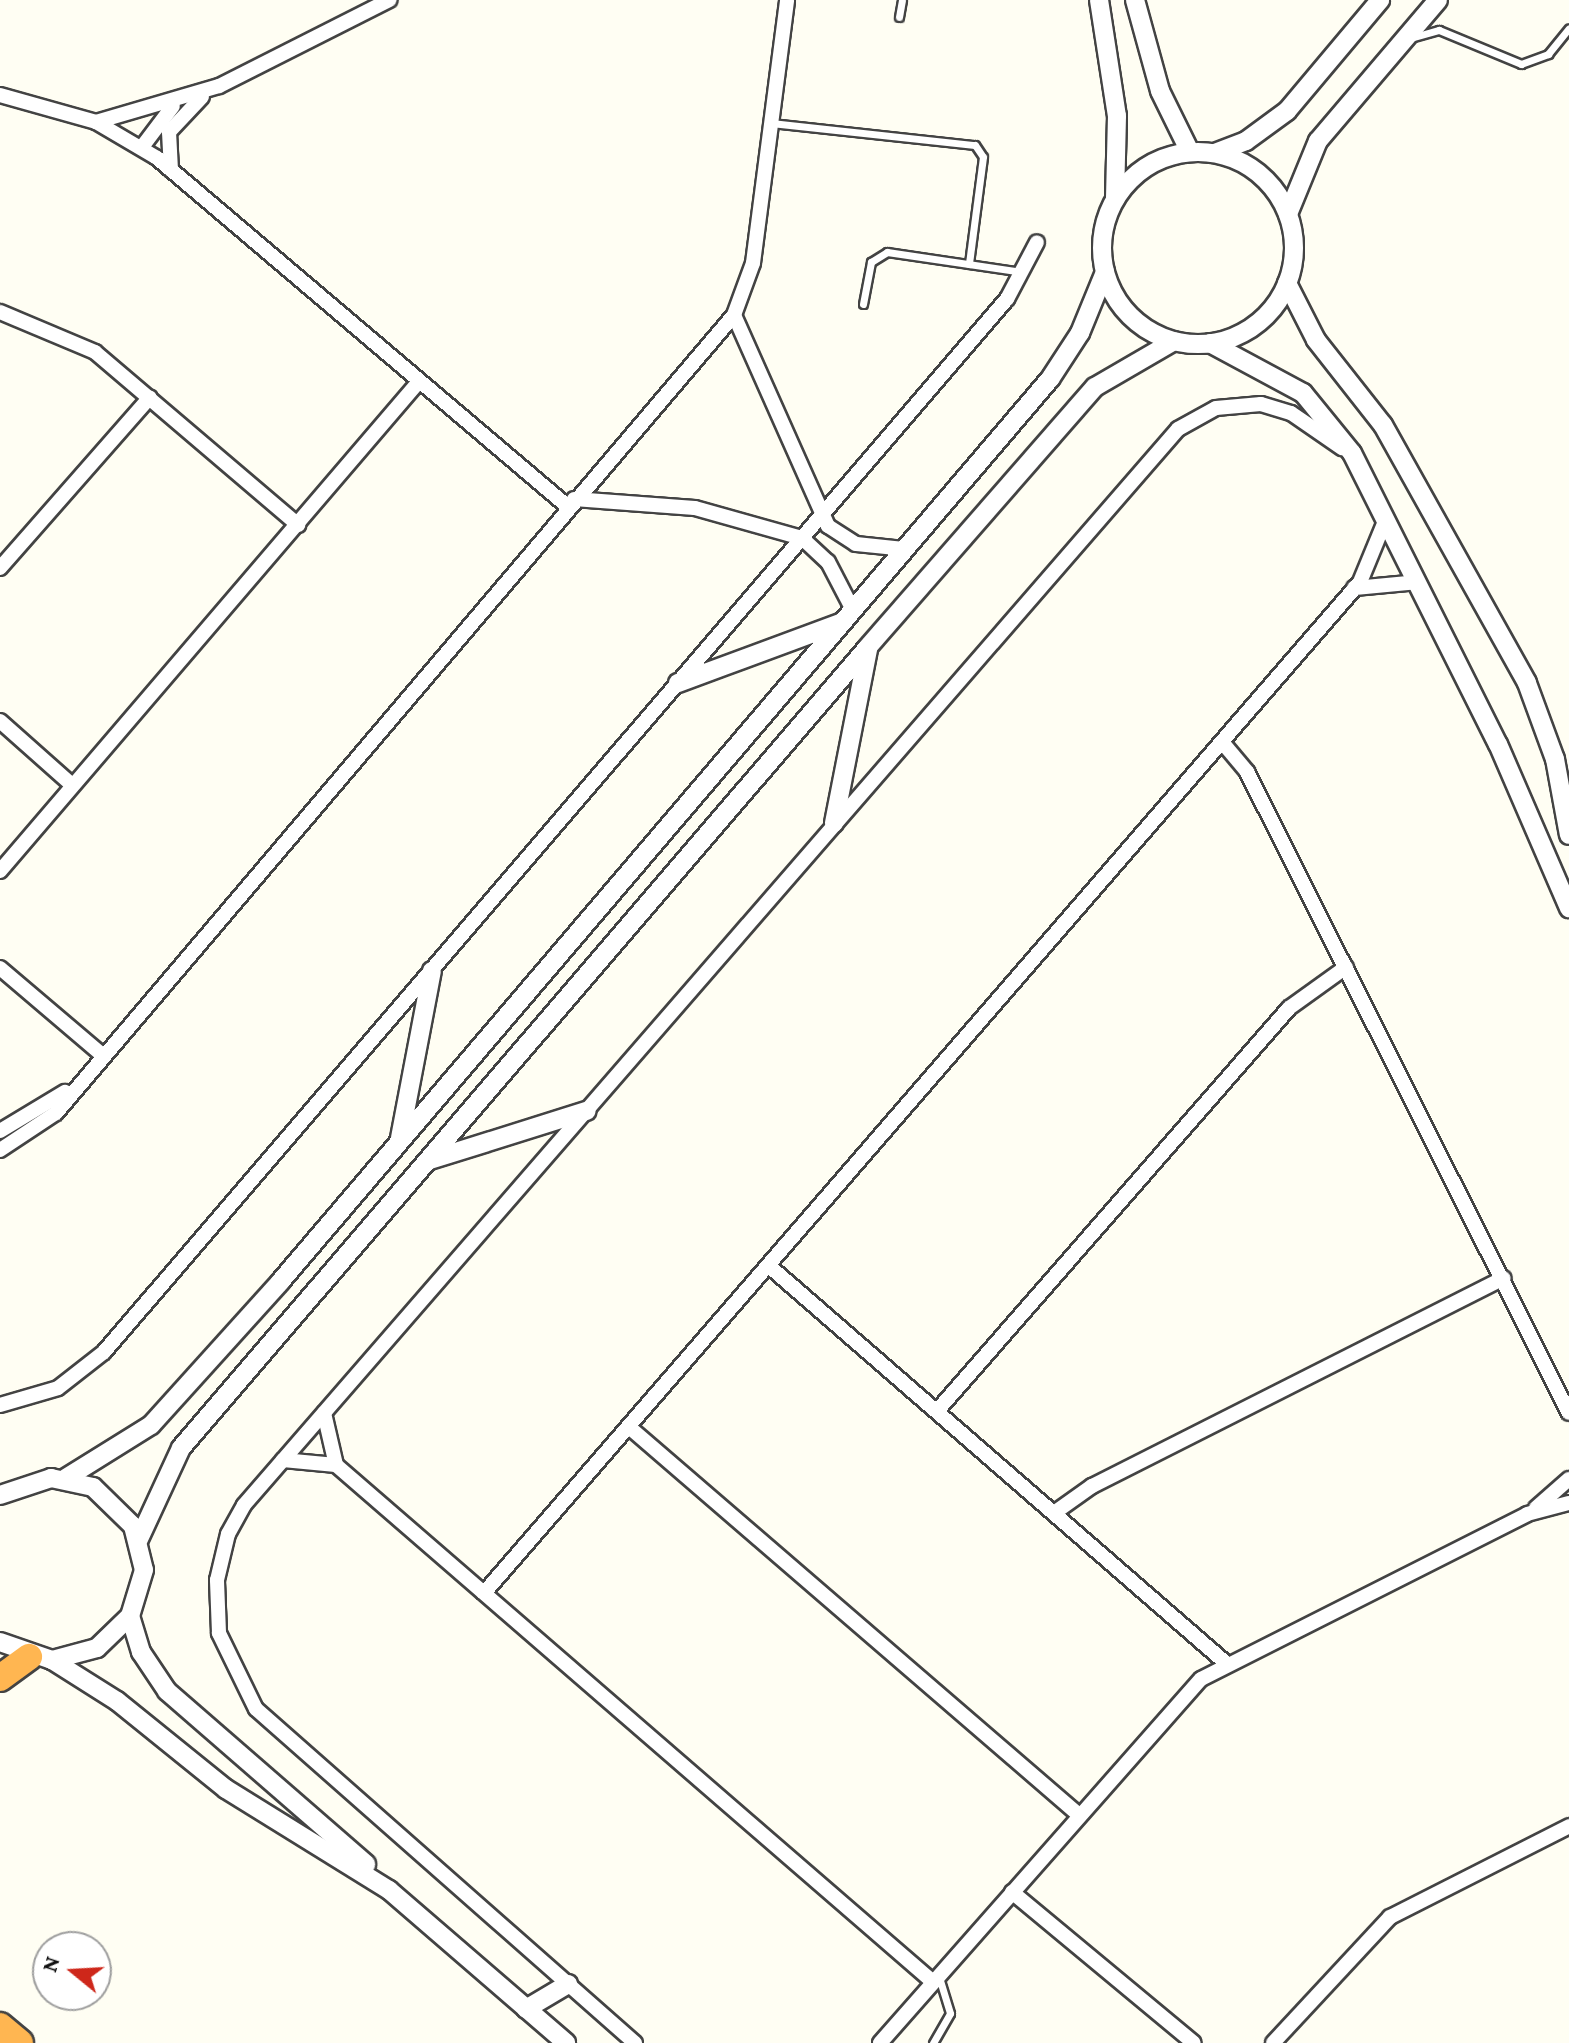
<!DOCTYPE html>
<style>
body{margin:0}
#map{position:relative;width:1569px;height:2043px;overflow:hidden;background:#fffef3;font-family:"Crimson Pro",serif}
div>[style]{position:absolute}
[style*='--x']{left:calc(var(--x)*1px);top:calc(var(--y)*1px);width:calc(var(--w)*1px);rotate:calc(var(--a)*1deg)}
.roads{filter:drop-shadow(2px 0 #434343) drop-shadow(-2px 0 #434343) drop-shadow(0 2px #434343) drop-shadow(0 -2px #434343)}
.service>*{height:7px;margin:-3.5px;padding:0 3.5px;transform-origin:3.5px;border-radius:3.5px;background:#fff}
.minor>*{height:14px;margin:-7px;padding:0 7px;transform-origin:7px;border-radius:7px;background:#fff}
.tertiary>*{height:18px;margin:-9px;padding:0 9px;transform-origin:9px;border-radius:9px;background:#fff}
.tertiary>.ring{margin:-9px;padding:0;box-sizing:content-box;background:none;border:18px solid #fff;border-radius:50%}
.motorway>*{height:26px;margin:-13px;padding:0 13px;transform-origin:13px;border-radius:13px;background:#ffb651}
span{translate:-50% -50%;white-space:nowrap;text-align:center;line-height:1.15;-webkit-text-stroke:8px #fff;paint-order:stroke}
.north{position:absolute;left:32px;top:1931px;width:80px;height:80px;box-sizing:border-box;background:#fff;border:2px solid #9f9f9f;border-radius:50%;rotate:288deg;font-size:22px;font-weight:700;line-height:32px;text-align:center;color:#101010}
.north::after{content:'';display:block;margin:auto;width:28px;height:36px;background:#ce271a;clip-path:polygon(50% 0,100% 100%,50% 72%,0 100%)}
</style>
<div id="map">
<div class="roads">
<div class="service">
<div style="--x:899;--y:17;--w:17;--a:-80"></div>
<div style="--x:1414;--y:37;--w:26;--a:-16"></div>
<div style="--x:1439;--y:30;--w:89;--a:22.5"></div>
<div style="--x:1521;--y:64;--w:29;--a:-20"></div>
<div style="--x:1548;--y:54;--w:33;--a:-51"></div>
<div style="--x:771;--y:123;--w:205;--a:6.2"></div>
<div style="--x:975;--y:145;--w:14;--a:56"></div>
<div style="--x:983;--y:157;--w:108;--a:97.5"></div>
<div style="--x:863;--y:304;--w:43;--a:-79.2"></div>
<div style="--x:871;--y:262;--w:19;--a:-32"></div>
<div style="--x:887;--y:252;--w:136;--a:8.4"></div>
<div style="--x:933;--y:2043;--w:34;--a:-60"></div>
<div style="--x:950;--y:2013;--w:38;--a:-107"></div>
</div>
<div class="minor">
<div style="--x:0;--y:95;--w:100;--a:15.7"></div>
<div style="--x:96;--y:122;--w:71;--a:30.5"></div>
<div style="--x:157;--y:158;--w:538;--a:40.32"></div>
<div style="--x:96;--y:122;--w:128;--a:-16.3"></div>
<div style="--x:219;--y:86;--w:191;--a:-26.8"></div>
<div style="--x:142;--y:147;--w:51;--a:-52.9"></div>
<div style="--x:171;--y:170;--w:38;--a:-93"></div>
<div style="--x:169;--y:132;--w:48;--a:-46.7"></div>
<div style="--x:0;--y:312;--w:103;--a:22.8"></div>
<div style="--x:95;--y:352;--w:267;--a:40.4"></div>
<div style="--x:734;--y:315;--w:231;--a:66"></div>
<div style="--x:828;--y:526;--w:33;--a:33"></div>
<div style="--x:856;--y:544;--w:48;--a:5.9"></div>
<div style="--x:574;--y:499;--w:121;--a:4.3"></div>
<div style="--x:695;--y:508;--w:111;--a:15.7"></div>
<div style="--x:802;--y:538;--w:35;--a:43"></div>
<div style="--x:828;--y:562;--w:54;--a:62.5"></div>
<div style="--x:0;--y:568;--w:227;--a:-48.7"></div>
<div style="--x:1354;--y:588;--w:63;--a:-5.4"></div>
<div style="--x:0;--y:721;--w:96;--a:41.6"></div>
<div style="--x:1223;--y:743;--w:38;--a:50"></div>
<div style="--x:1247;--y:772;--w:717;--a:63.33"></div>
<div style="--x:0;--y:871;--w:640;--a:-49.44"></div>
<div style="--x:0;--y:968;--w:133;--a:40.4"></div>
<div style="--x:0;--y:1131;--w:76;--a:-31"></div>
<div style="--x:0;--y:1150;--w:67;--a:-33.5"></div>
<div style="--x:56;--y:1113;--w:1047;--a:-49.65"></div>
<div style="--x:734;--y:315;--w:55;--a:-69.9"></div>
<div style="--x:753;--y:263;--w:265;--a:-82.6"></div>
<div style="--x:769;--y:1266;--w:607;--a:40.99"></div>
<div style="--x:0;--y:1405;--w:60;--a:-16.3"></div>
<div style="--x:58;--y:1388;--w:58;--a:-38"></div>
<div style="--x:104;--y:1352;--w:1387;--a:-49.39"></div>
<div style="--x:1007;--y:299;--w:64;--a:-62.2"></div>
<div style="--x:937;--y:1411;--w:535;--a:-48.86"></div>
<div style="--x:1289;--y:1008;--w:70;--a:-35.7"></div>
<div style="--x:324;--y:1413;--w:53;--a:77"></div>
<div style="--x:629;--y:1427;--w:594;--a:40.77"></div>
<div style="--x:283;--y:1460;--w:53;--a:5.4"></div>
<div style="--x:336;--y:1465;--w:790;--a:40.89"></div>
<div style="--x:1536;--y:1508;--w:44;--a:-41.3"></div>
<div style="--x:1054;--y:1513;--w:47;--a:-35.4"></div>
<div style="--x:1092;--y:1486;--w:461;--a:-26.8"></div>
<div style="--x:484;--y:1593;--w:1338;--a:-49.09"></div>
<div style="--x:1360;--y:582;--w:68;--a:-67.6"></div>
<div style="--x:1012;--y:1892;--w:236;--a:39.7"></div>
<div style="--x:635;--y:2043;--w:505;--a:-138.61"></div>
<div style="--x:256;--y:1709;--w:85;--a:-116"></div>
<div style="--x:219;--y:1633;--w:53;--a:-92.2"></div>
<div style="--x:217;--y:1580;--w:47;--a:-76.6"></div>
<div style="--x:228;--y:1534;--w:33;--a:-61"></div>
<div style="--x:244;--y:1505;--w:1425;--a:-49.04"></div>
<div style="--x:1178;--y:429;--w:43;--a:-28.9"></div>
<div style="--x:1216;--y:408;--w:45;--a:-5.1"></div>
<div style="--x:1261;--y:404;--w:31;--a:17"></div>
<div style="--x:1291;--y:413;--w:62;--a:34.5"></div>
<div style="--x:880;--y:2043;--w:485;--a:-48.6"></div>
<div style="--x:1201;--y:1679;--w:365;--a:-26.8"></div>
<div style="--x:1527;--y:1514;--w:43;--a:-14.7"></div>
<div style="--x:1273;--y:2043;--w:172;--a:-47.1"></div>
<div style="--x:1390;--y:1917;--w:201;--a:-26.9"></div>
</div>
<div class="tertiary">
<div style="--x:1099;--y:0;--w:117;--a:81.2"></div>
<div style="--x:1117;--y:116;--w:83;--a:91.4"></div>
<div style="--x:1135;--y:0;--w:94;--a:74.6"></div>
<div style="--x:1160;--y:91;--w:68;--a:63.8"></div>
<div class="ring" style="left:1102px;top:152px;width:174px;height:174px"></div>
<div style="--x:1215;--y:153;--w:33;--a:-21"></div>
<div style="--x:1246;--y:141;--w:51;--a:-36.2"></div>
<div style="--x:1287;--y:111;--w:145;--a:-50"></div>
<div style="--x:1288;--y:214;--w:79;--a:-67.7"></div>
<div style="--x:1318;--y:141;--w:185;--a:-49.6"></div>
<div style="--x:1287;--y:283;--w:64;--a:63"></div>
<div style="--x:1316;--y:340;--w:108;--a:51.8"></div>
<div style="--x:1383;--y:425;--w:295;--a:60.8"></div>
<div style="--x:1527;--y:683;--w:81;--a:69.8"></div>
<div style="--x:1555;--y:759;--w:77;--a:79.6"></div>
<div style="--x:1210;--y:343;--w:106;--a:28.3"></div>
<div style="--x:1303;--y:393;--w:77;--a:50.8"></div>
<div style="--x:1352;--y:453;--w:326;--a:63.4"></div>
<div style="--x:1498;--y:744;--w:179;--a:66.6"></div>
<div style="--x:678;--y:683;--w:173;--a:-20.3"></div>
<div style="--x:834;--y:823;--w:177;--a:-78.9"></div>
<div style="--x:400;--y:1138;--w:170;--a:-79.2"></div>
<div style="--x:430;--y:1160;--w:164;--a:-17.4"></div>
<div style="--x:66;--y:1478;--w:100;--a:-31.9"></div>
<div style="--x:151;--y:1425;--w:193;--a:-47.9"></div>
<div style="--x:280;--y:1282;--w:1187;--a:-49.55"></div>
<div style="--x:1050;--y:379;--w:55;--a:-56.9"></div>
<div style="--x:1080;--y:333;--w:66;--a:-67.7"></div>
<div style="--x:0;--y:1495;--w:54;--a:-18.4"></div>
<div style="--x:51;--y:1478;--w:43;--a:12.1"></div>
<div style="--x:93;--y:1487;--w:56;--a:44.3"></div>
<div style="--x:133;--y:1526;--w:45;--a:76"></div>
<div style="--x:144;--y:1570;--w:48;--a:106.9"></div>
<div style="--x:130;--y:1616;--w:46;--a:135.9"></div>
<div style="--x:97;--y:1648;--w:47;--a:165.1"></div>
<div style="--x:52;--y:1660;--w:55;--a:-160.9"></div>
<div style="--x:139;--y:1539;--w:100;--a:-65.2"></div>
<div style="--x:181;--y:1448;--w:1055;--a:-49.38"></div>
<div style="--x:868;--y:647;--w:345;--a:-48.9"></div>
<div style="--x:1095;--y:387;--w:91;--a:-30.2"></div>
<div style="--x:130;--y:1616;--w:38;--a:73"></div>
<div style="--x:141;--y:1652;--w:47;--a:56.3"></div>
<div style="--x:167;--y:1691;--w:264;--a:41"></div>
<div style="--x:52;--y:1660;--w:77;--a:32.2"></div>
<div style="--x:117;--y:1701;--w:140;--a:38.9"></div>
<div style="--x:226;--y:1789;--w:192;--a:31.8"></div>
<div style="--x:389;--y:1890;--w:234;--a:40.8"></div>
<div style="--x:526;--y:2009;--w:49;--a:-30.8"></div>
</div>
<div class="motorway">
<div style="--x:0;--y:1678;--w:36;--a:-36"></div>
<div style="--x:0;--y:2026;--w:26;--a:40"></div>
</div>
</div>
<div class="north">N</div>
</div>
